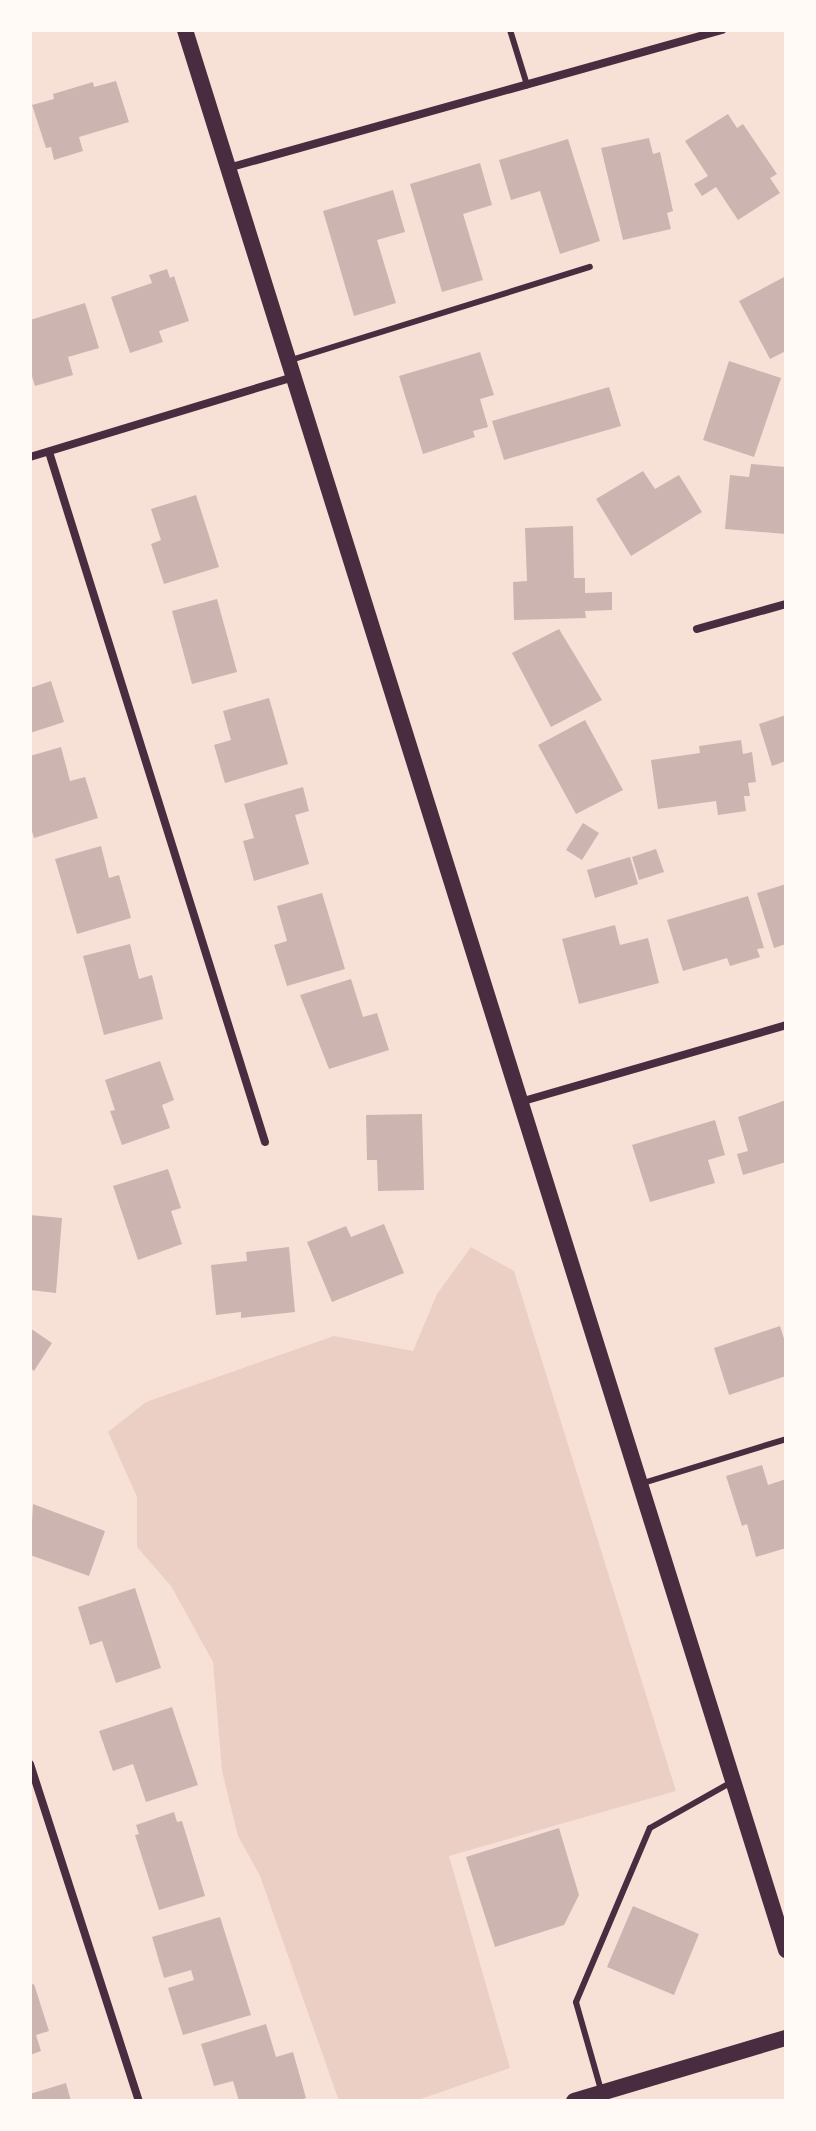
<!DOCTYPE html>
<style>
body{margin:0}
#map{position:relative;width:816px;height:2131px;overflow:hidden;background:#f7e1d7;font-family:"PT Sans Narrow",sans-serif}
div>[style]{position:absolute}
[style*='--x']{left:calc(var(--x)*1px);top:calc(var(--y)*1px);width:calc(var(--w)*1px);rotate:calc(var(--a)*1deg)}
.green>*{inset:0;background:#ebcfc5}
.building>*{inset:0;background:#ccb4b1}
.service>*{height:6px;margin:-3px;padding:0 3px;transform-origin:3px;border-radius:3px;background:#4a2c40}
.minor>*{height:8px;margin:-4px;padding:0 4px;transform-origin:4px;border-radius:4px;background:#4a2c40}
.secondary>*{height:16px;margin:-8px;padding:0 8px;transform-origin:8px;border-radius:8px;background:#4a2c40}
span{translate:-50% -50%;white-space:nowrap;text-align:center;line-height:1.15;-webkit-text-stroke:8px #fffaf5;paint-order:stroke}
.frame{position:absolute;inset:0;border:32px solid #fffaf5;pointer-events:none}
</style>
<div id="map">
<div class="green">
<div style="clip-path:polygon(471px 1247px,514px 1271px,676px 1791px,449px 1856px,510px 2068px,415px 2101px,339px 2101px,260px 1876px,238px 1836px,222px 1771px,213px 1662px,171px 1586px,137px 1547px,137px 1497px,108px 1432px,146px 1402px,334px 1336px,413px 1351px,437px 1294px)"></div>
</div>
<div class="building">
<div style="clip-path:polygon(116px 81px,129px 122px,79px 137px,83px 151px,54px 160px,51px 147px,46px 148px,32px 105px,54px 99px,53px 94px,93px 82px,94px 87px)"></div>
<div style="clip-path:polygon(728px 114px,737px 128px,743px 124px,777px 174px,770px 178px,780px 193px,738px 220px,716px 187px,702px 196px,694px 184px,708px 176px,685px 141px)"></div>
<div style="clip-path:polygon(649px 138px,653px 154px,660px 152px,673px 211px,667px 213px,671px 229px,623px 240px,601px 148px)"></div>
<div style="clip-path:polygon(568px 139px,600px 241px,560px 254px,540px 191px,511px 200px,499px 160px)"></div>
<div style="clip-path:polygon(480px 163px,492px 205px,463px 214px,483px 280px,442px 292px,410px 184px)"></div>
<div style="clip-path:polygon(393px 190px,405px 232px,377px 240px,396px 303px,354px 316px,323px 211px)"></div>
<div style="clip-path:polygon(167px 269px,170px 278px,174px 276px,189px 321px,159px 331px,163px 342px,130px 353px,111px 297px,152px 283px,149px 275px)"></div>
<div style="clip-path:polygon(786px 276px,786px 351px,770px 359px,739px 301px)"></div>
<div style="clip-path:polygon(85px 303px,99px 348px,68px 357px,73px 375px,35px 386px,30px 370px,30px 320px)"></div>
<div style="clip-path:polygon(480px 352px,494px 395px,480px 399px,488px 427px,473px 431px,475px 437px,423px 454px,399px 376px)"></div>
<div style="clip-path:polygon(729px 361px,781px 378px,754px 457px,703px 440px)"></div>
<div style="clip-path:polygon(609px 387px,621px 426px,504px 460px,492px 421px)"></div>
<div style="clip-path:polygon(751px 464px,786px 467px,786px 534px,725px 529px,730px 475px,749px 477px)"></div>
<div style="clip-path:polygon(643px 471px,655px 489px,679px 475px,702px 512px,631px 556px,596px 499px)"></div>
<div style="clip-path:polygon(196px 495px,219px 567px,164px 584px,151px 544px,161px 540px,151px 509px)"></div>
<div style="clip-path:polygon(573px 526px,574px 578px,585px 578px,585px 593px,612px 592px,612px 610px,585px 611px,586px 618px,514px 620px,513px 582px,527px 581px,525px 528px)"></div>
<div style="clip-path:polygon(217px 599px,237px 672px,192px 684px,172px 611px)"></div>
<div style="clip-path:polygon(559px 629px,602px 700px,551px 727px,512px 653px)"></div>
<div style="clip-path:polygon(51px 681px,64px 722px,30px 733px,30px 688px)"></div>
<div style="clip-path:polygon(269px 698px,288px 764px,225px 783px,214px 745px,231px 740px,223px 711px)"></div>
<div style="clip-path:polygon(786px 715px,786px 761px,772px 766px,759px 724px)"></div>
<div style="clip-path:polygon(585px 720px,623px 790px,576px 814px,538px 745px)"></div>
<div style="clip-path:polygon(741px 740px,743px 754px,752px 752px,756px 782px,748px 783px,750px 796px,744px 796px,746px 811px,718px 815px,716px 801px,658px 809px,651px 760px,700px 753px,699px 746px)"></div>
<div style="clip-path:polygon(61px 747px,70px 781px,85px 777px,98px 818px,34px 838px,30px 825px,30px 756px)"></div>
<div style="clip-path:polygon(303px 787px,309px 811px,295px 815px,309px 864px,254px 881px,243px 841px,254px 838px,244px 804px)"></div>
<div style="clip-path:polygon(583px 823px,599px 833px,582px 860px,566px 850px)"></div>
<div style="clip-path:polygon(101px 846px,109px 878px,119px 875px,131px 918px,77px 934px,55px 859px)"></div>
<div style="clip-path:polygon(656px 849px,664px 872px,639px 880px,632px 857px)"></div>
<div style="clip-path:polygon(630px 857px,638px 884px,595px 898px,587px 870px)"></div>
<div style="clip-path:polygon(786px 884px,786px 944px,774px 948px,757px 893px)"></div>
<div style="clip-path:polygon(322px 893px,345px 969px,287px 986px,274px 945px,287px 941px,277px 906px)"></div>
<div style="clip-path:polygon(748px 896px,764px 948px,757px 949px,760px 957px,730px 966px,727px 958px,683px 971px,667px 920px)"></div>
<div style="clip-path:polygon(615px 925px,620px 945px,648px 938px,659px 983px,579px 1004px,562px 939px)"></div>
<div style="clip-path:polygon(130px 944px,139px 979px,152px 975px,163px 1019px,104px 1035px,83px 956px)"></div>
<div style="clip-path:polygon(351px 979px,363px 1017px,377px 1013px,389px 1050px,329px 1069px,300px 995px)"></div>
<div style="clip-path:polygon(160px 1061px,174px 1100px,162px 1105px,170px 1128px,122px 1145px,110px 1111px,115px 1110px,105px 1080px)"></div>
<div style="clip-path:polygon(786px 1100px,786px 1162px,743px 1175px,737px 1154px,748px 1151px,738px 1117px)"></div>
<div style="clip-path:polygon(422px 1114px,424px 1190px,378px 1191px,377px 1160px,367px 1160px,366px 1115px)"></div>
<div style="clip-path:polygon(715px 1120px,725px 1155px,708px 1160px,715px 1183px,650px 1202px,632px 1145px)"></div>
<div style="clip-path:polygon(168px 1169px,181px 1208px,171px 1211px,182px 1244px,138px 1260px,113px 1186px)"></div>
<div style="clip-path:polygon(30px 1215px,62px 1218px,56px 1293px,30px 1290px)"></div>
<div style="clip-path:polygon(384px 1224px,404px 1273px,332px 1302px,307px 1242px,346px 1226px,351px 1237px)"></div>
<div style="clip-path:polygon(289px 1247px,295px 1312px,241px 1318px,241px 1312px,216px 1315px,211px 1265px,247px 1261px,246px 1252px)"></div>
<div style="clip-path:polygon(780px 1326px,786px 1345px,786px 1376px,729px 1395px,714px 1348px)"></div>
<div style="clip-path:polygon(30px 1328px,52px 1343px,34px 1371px,30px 1368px)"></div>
<div style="clip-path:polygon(762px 1465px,768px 1485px,786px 1479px,786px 1548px,756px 1557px,747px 1524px,742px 1526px,726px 1476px)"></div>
<div style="clip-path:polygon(33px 1504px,105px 1531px,89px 1576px,30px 1555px)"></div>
<div style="clip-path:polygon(135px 1588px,161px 1668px,116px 1683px,102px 1641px,90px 1645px,78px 1607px)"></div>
<div style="clip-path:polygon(172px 1707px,198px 1785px,146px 1802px,133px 1764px,113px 1771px,99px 1731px)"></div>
<div style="clip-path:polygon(174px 1812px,177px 1822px,182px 1821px,205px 1896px,159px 1910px,135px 1835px,139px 1834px,136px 1825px)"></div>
<div style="clip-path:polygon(559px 1828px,579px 1895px,564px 1925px,495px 1947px,466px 1857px)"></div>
<div style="clip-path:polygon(633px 1906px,699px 1934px,674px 1995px,607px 1967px)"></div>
<div style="clip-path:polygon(220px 1917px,251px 2015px,183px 2035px,168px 1988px,194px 1980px,191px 1970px,164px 1978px,152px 1937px)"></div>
<div style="clip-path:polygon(34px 1984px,49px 2031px,36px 2035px,41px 2051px,30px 2055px,30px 1985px)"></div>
<div style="clip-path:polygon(266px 2024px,276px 2057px,293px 2052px,306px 2098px,296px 2101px,239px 2101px,233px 2081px,214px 2086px,201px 2044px)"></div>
<div style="clip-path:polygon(66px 2083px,71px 2101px,30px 2101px,30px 2094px)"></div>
</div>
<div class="service">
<div style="--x:510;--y:30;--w:58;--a:72.8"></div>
<div style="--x:291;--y:360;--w:313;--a:-17.3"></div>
<div style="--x:640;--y:1484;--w:153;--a:-17.1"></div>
<div style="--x:601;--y:2090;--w:91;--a:-105.9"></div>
<div style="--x:576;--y:2002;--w:189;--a:-67"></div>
<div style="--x:650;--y:1828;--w:92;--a:-29.4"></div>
</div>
<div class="minor">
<div style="--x:228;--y:168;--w:513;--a:-15.61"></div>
<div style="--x:49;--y:452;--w:723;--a:72.62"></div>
<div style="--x:30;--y:457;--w:275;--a:-16.9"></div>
<div style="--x:697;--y:629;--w:92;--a:-15.7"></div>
<div style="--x:520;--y:1102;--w:277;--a:-16.1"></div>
<div style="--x:30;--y:1764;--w:354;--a:72.1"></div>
</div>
<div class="secondary">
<div style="--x:185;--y:30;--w:2012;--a:72.62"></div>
<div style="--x:574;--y:2101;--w:221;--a:-16.6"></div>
</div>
<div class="frame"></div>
</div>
